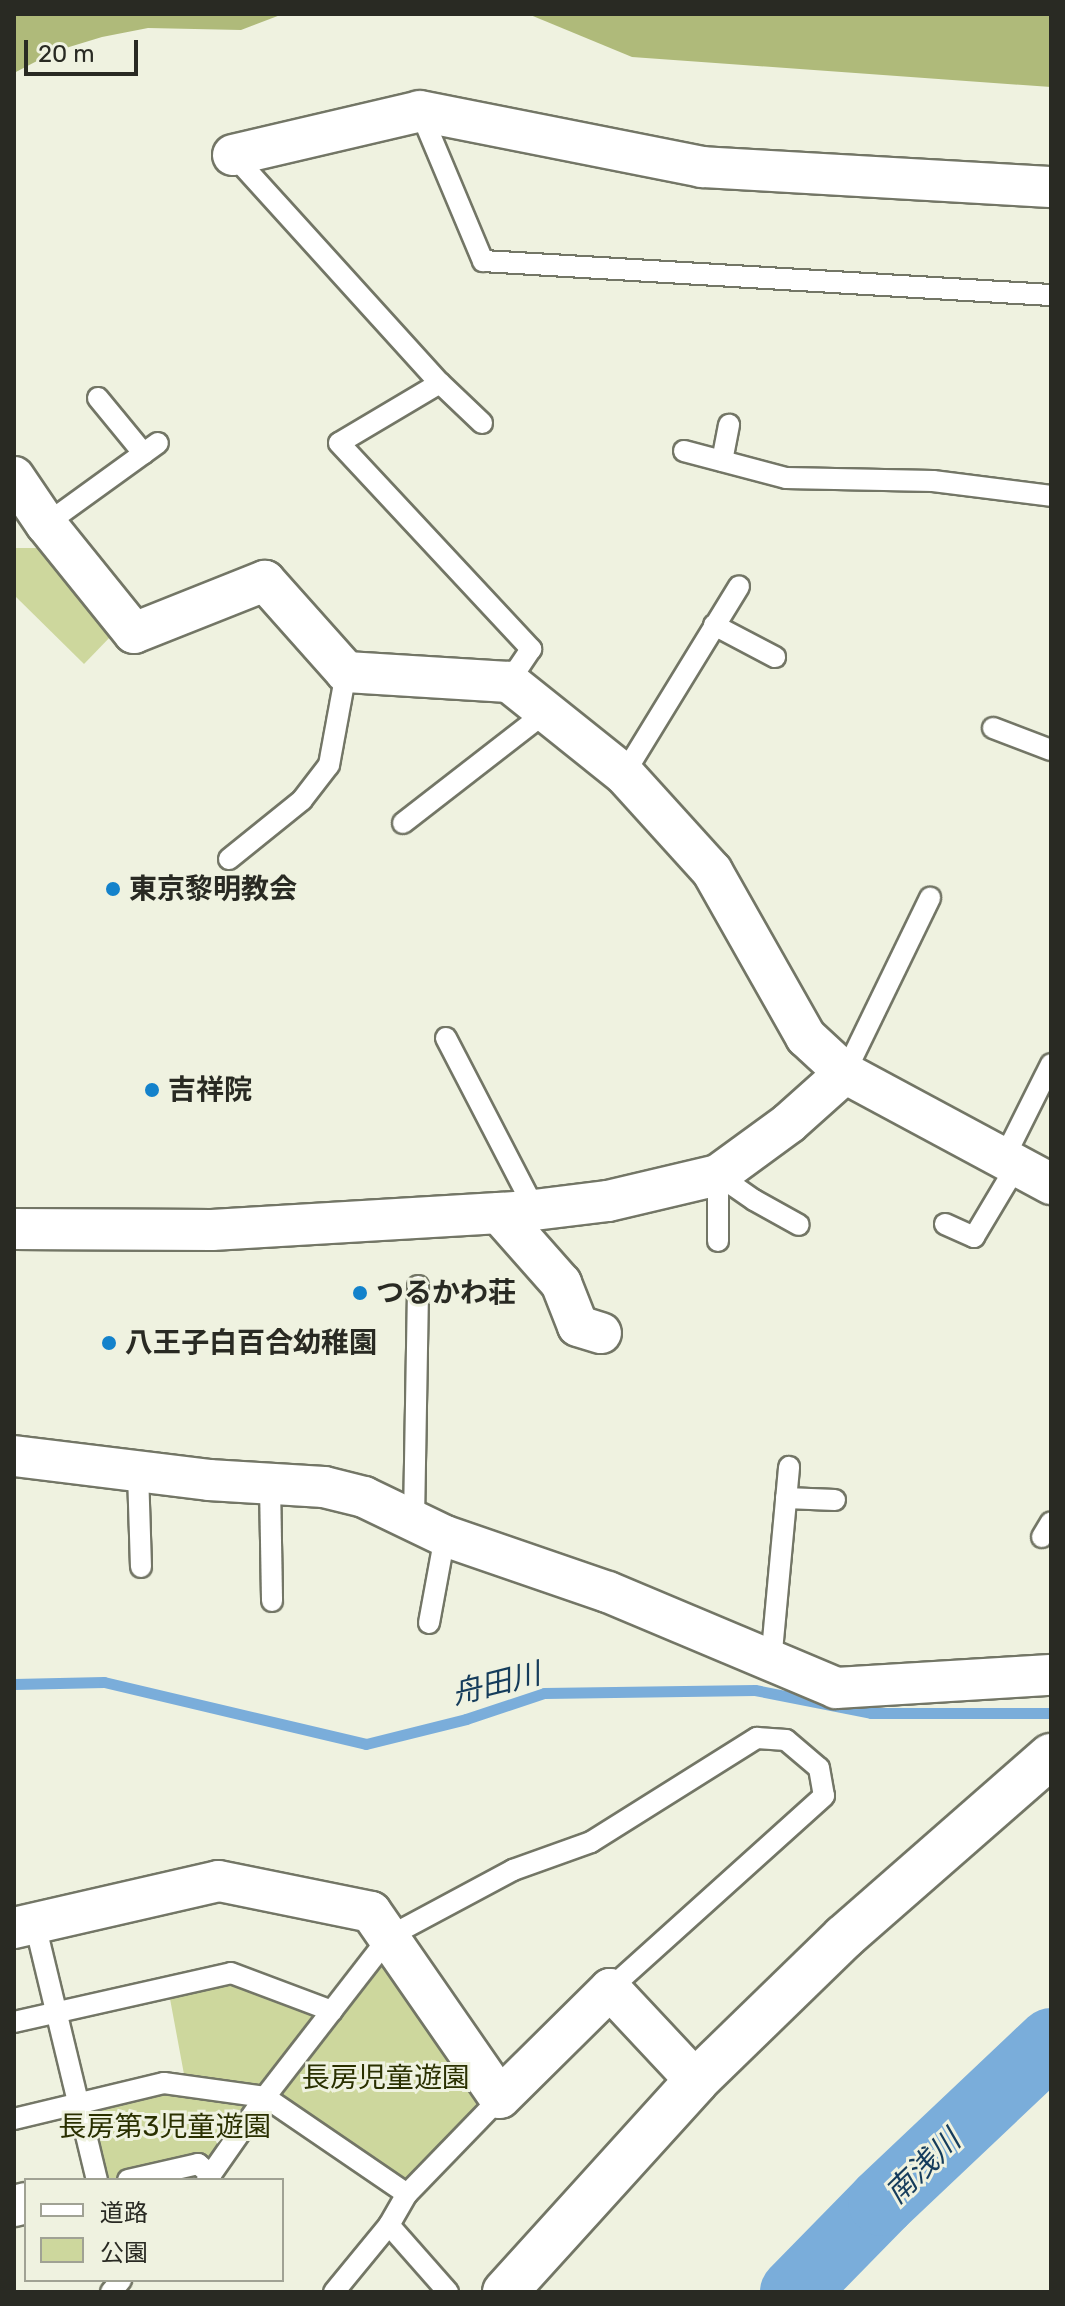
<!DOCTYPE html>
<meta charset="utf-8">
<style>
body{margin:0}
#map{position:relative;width:1065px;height:2306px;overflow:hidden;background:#eff2e0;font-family:Rubik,"Noto Sans JP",sans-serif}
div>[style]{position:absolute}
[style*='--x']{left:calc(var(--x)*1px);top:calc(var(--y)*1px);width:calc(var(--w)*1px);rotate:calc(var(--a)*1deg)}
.green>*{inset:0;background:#cdd79d}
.forest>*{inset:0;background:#afba7a}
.stream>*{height:11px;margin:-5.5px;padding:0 5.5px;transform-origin:5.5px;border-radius:5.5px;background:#7aadda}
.river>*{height:68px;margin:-34px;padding:0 34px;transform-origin:34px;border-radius:34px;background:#7aadda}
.roads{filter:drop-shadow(2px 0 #737666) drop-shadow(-2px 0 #737666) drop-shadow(0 2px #737666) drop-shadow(0 -2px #737666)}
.service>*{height:20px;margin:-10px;padding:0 10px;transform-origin:10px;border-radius:10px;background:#fff}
.minor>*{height:40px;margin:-20px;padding:0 20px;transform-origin:20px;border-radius:20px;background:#fff}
.tertiary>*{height:44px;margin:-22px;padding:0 22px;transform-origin:22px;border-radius:22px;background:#fff}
.dots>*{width:22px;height:22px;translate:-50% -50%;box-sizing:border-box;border:4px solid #eff2e0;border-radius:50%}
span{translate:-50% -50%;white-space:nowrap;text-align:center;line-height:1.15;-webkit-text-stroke:6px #eff2e0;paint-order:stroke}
.poi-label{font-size:28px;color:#292a23;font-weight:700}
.left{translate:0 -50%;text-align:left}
.park-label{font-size:28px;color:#2a3000}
.water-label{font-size:30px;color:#153c5b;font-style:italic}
.frame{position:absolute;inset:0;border:16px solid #292a23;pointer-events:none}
.legend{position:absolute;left:24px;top:2178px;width:260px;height:104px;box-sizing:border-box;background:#eff2e0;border:2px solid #a0a294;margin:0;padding:10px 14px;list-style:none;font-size:24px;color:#292a23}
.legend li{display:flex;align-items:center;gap:16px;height:40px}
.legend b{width:40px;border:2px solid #a0a294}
.scale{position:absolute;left:24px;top:40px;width:114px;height:36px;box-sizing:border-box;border:4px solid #292a23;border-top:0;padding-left:10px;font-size:24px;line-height:28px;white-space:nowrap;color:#292a23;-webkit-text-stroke:6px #eff2e0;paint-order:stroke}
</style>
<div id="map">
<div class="green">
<div style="clip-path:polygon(14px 548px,37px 548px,113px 634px,84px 664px,14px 595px)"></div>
<div style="clip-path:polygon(390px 1936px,500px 2098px,407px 2194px,266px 2097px,211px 2175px,198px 2164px,128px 2180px,97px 2180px,79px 2102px,186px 2085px,168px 1988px,239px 1976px,332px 2011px)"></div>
</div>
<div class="forest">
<div style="clip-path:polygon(14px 14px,283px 14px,241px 30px,148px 28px,102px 37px,56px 51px,14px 73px)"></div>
<div style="clip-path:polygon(528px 14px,1051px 14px,1051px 87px,632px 57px)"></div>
</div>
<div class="stream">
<div style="--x:14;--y:1684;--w:90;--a:-1.3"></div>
<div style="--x:104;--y:1682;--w:269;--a:13.3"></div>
<div style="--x:366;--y:1744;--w:103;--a:-14"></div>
<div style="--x:466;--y:1719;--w:82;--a:-18.4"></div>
<div style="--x:544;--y:1693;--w:211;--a:-0.8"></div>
<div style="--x:755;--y:1690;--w:118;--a:11.2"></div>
<div style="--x:871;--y:1713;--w:180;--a:0"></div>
</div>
<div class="river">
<div style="--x:794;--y:2292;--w:126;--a:-45.6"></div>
<div style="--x:882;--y:2202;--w:233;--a:-43.4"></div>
</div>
<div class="roads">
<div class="service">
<div style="--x:420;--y:111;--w:163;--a:67.2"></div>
<div style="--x:483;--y:261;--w:569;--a:3.43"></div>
<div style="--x:233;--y:155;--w:308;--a:47.8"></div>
<div style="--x:440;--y:383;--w:117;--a:149.3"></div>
<div style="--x:339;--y:443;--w:282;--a:47"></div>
<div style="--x:531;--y:649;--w:40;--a:124"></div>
<div style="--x:440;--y:383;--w:58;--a:43.6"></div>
<div style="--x:98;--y:398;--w:72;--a:50.6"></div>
<div style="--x:684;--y:451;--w:106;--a:14.8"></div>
<div style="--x:786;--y:478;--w:147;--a:1.2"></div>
<div style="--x:933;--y:481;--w:119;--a:7.2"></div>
<div style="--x:722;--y:461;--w:37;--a:-79"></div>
<div style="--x:46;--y:524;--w:138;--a:-35.9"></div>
<div style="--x:714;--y:625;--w:69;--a:27.7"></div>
<div style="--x:993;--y:728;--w:62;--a:20.8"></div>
<div style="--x:624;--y:774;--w:220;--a:-58.5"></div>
<div style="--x:403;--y:823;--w:181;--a:-37.8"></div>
<div style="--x:229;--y:859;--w:94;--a:-38.9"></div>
<div style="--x:302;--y:800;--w:44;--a:-52.4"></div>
<div style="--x:329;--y:765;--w:95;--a:-79.6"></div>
<div style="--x:446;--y:1038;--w:194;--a:62.6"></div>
<div style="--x:845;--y:1073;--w:195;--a:-64.1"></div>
<div style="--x:1004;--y:1158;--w:105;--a:-63.4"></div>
<div style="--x:718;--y:1175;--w:44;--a:34.8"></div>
<div style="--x:754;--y:1200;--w:51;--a:29.1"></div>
<div style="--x:718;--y:1175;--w:66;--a:90"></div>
<div style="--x:945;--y:1224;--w:32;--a:24"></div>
<div style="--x:974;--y:1237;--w:84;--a:-59.2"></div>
<div style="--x:138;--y:1472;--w:95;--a:88.2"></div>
<div style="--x:270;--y:1484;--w:117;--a:89"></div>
<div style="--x:786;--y:1498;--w:49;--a:2.3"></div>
<div style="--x:414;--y:1520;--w:234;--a:-89"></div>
<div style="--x:1042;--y:1537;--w:17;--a:-59"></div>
<div style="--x:429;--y:1623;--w:88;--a:-79.6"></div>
<div style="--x:771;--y:1662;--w:196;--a:-84.7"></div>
<div style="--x:35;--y:1924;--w:263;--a:76.4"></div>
<div style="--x:14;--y:2022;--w:222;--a:-12.7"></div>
<div style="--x:231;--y:1973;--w:108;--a:20.6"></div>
<div style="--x:14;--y:2119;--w:154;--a:-13.5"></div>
<div style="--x:164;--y:2083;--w:102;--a:7.9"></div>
<div style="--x:265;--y:2097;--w:204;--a:-52.2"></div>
<div style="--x:390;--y:1936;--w:140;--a:-28.2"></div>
<div style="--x:513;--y:1870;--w:83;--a:-19.7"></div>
<div style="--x:591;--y:1842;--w:196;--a:-32.1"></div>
<div style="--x:757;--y:1738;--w:29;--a:4"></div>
<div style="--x:786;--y:1740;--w:43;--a:40.3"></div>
<div style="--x:819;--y:1768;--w:28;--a:80"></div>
<div style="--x:824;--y:1796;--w:288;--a:138"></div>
<div style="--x:128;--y:2180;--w:72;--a:-12.9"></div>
<div style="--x:198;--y:2164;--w:17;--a:40"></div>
<div style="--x:207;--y:2180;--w:101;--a:-55.1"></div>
<div style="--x:265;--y:2097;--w:172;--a:34.3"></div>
<div style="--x:389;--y:2225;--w:89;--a:48.6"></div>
<div style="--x:111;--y:2292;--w:16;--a:-50"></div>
<div style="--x:334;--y:2292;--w:87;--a:-50.6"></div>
<div style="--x:389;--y:2225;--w:36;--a:-60"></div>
<div style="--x:407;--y:2194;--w:134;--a:-45.9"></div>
</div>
<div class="minor">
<div style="--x:233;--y:155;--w:192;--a:-13.2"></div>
<div style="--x:420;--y:111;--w:288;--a:11.2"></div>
<div style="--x:702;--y:167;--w:350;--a:3.3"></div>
<div style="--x:14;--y:477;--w:57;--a:55.8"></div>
<div style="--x:46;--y:524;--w:140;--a:51.1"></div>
<div style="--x:134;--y:633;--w:141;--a:-21.7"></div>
<div style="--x:265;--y:581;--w:122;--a:48.3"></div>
<div style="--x:346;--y:672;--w:163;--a:3.5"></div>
<div style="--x:509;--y:682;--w:147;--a:38.7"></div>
<div style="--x:624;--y:774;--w:131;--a:47.8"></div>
<div style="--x:712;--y:871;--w:191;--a:60.5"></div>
<div style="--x:806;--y:1037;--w:53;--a:42.7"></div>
<div style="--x:845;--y:1073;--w:234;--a:28.3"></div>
<div style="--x:499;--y:1213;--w:94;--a:48.5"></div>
<div style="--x:561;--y:1283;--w:46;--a:68.4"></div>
<div style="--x:578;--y:1326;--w:24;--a:17"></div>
<div style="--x:14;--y:1229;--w:198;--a:0.3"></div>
<div style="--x:212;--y:1230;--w:307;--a:-3.4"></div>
<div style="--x:518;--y:1212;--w:91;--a:-7"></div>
<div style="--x:608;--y:1201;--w:113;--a:-13.3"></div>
<div style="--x:718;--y:1175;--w:88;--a:-36.2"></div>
<div style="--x:789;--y:1123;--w:75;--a:-41.8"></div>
<div style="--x:14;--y:1456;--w:196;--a:7"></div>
<div style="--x:209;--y:1480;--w:115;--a:3.5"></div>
<div style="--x:324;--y:1487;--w:41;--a:14"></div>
<div style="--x:364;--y:1497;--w:90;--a:25.7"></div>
<div style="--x:445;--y:1536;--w:172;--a:19"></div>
<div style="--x:608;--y:1592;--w:247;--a:22.8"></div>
<div style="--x:836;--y:1688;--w:215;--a:-3.5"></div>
<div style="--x:14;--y:1928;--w:210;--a:-12.9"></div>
<div style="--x:219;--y:1881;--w:155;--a:11.5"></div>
<div style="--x:371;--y:1912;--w:226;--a:55.3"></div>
<div style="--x:500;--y:2098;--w:155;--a:-44.7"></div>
<div style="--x:610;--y:1989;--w:126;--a:46.9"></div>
<div style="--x:14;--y:2206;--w:12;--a:-14"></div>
</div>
<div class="tertiary">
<div style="--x:505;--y:2292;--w:285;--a:-47.8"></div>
<div style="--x:696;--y:2081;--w:206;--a:-44.2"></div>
<div style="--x:844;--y:1937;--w:275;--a:-41.2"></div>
</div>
</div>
<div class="dots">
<div style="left:113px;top:889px;background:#1382cb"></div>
<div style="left:152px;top:1090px;background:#1382cb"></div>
<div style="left:360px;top:1293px;background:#1382cb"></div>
<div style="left:109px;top:1343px;background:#1382cb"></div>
</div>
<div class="poi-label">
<span class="left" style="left:129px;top:889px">東京黎明教会</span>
<span class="left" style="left:168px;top:1090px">吉祥院</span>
<span class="left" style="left:376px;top:1293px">つるかわ荘</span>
<span class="left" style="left:125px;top:1343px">八王子白百合幼稚園</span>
</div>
<div class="park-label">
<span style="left:386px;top:2078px">長房児童遊園</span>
<span style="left:165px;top:2127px">長房第3児童遊園</span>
</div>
<div class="water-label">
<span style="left:496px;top:1684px;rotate:-14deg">舟田川</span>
<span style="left:923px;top:2167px;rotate:-44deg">南浅川</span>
</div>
<div class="frame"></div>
<ul class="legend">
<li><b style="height:10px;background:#fff"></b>道路</li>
<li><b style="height:22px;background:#cdd79d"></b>公園</li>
</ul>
<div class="scale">20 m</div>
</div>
